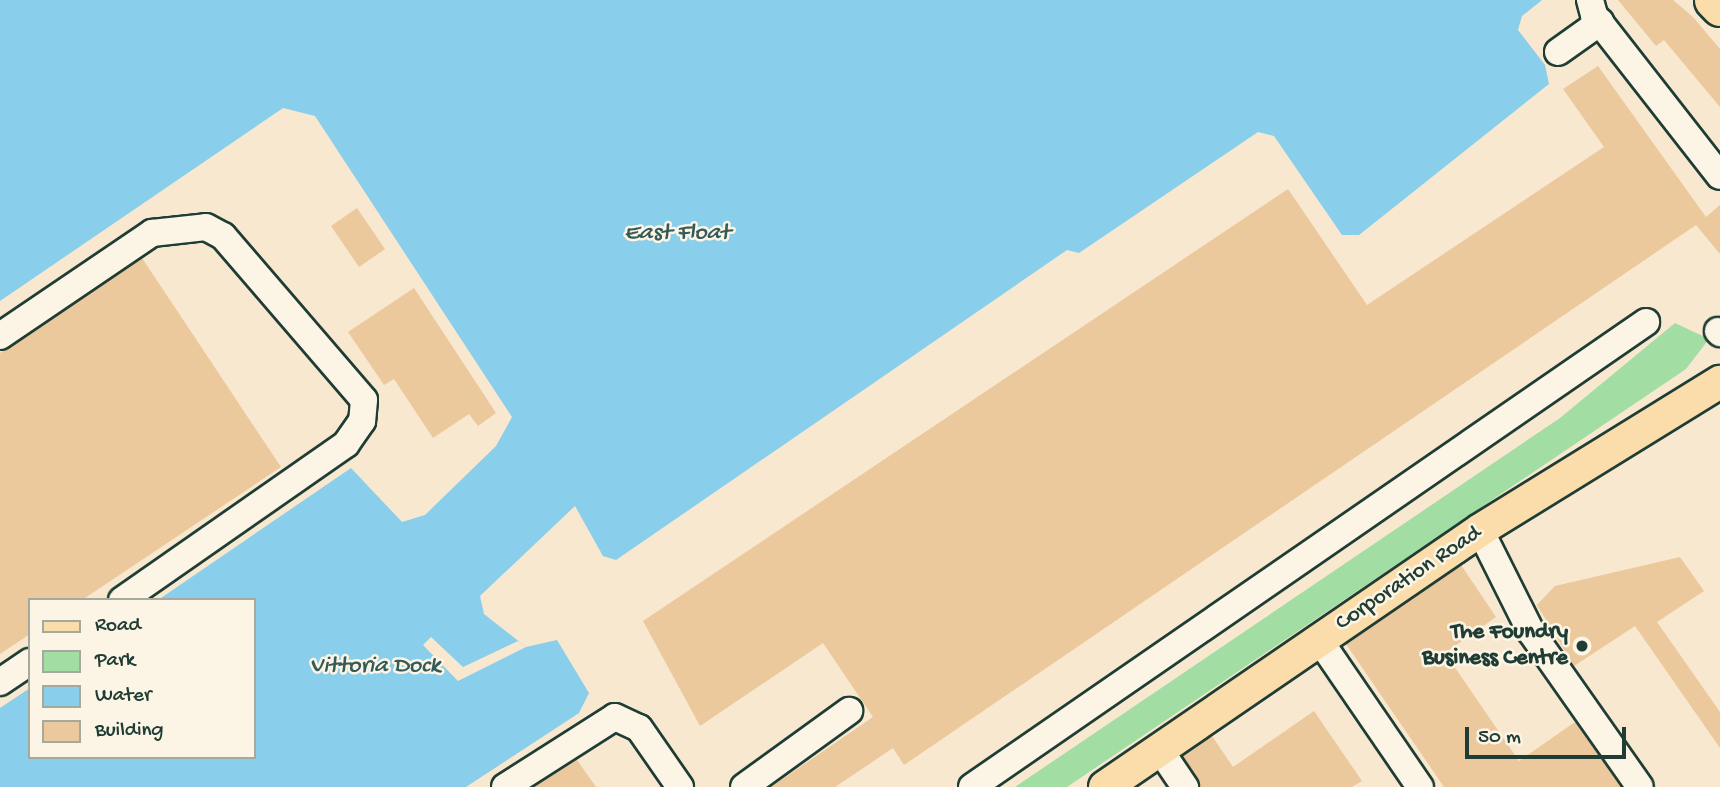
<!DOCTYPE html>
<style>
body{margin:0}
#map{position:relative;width:1720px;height:787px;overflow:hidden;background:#f7e8cf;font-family:"Gochi Hand",sans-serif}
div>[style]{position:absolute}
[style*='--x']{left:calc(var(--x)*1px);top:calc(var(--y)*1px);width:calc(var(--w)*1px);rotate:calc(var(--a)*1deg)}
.green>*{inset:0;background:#a2dea4}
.water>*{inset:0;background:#89ceeb}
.pier>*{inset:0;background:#f7e8cf}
.building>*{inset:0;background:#ecc89d}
.roads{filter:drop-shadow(2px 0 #1f3d34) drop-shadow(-2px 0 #1f3d34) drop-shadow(0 2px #1f3d34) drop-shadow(0 -2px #1f3d34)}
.minor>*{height:26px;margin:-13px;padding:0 13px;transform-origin:13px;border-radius:13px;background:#fcf5e5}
.major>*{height:32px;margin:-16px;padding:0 16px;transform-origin:16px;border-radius:16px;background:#faddab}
.highway>*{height:37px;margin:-18.5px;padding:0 18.5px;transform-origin:18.5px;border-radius:18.5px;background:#faddab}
.dots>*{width:19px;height:19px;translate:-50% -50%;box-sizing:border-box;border:4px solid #fcf5e5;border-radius:50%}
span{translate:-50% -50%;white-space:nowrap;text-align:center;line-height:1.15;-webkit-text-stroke:5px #fcf5e5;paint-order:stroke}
.street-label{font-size:23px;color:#1f3d34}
.poi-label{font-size:23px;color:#1f3d34;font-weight:700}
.right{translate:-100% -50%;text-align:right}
.water-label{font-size:24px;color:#345a59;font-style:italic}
.legend{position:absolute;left:28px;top:598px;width:228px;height:161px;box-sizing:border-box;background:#fcf5e5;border:2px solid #a4ab9e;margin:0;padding:9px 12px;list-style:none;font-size:21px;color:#1f3d34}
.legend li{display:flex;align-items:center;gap:14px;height:35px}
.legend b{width:35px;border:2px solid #a4ab9e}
.scale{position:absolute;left:1465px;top:727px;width:161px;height:32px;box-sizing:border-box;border:4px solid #1f3d34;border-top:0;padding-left:9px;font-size:21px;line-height:24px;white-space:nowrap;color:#1f3d34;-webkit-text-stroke:5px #fcf5e5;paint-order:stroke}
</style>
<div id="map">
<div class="green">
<div style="clip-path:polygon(1675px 323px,1709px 339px,1686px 369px,1067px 787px,1015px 787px,1560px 418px)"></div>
</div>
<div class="water">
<div style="clip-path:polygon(0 0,1542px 0,1522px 16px,1518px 30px,1545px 65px,1549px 84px,1359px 235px,1342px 235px,1274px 136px,1258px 132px,1079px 253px,1067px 250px,616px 560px,603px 556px,575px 506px,480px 596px,484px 614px,526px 647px,557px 640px,589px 693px,579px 713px,466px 787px,0 787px,0 708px,30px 688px,30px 757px,254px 757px,254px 600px,158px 600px,351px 468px,402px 522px,425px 515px,496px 446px,512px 417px,315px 116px,283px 108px,0 301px)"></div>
</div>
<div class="pier">
<div style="clip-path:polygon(431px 637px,463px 667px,518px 641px,526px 647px,458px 681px,423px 645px)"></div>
</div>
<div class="building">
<div style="clip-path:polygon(1618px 0,1673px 0,1693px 17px,1720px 49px,1720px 107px,1664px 40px,1656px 46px)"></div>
<div style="clip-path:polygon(1598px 66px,1706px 217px,1720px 205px,1720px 254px,1696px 225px,904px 765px,893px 748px,835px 787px,771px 787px,873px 717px,823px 643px,700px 726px,643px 621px,1288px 189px,1367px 305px,1604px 147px,1563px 89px)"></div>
<div style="clip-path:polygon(357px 208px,385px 249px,359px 267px,331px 226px)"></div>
<div style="clip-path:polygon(142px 258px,281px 467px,82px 600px,30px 600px,30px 634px,0 654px,0 353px)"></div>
<div style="clip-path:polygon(414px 288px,496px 413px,478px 426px,469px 414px,433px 438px,394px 379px,384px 385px,348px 332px)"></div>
<div style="clip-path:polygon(1680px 557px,1704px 591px,1657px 622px,1720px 712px,1720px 748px,1635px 626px,1574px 666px,1537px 605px,1555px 586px)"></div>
<div style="clip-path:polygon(1461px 565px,1496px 617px,1445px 653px,1519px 761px,1575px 722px,1621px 787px,1444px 787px,1346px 644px)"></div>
<div style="clip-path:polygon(1314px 711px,1362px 781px,1352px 787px,1201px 787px,1183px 756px,1212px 736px,1233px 767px)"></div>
<div style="clip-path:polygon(577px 760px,596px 787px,534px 787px)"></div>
</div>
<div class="roads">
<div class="minor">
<div style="--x:1590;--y:0;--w:16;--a:75"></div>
<div style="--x:1594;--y:15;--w:204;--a:52"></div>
<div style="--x:1558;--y:52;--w:52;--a:-35.5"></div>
<div style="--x:1718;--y:331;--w:3;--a:45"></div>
<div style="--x:0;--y:336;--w:184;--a:-34.1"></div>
<div style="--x:152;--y:233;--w:54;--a:-6.3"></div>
<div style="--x:206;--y:227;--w:19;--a:28"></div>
<div style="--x:223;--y:236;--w:216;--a:49.3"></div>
<div style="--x:364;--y:400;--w:21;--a:95"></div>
<div style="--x:362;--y:421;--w:28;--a:125"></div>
<div style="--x:346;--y:444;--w:273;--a:145.1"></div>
<div style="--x:1480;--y:530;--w:114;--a:63.4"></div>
<div style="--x:1531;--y:632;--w:189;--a:54.9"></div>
<div style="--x:1320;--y:641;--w:177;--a:55.6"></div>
<div style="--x:0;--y:682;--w:36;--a:-34"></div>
<div style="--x:1160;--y:750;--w:45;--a:56"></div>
<div style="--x:505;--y:787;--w:130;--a:-32.5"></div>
<div style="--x:615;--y:717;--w:26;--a:25"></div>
<div style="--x:639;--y:728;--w:72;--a:55.2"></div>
<div style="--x:744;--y:787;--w:130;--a:-35.9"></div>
<div style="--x:972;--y:787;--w:819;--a:-34.6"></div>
</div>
<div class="major">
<div style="--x:1105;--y:787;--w:455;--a:-34.4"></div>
<div style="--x:1480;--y:530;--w:282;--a:-31.7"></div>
</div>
<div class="highway">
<div style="--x:1713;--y:0;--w:10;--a:45"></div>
</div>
</div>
<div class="dots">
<div style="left:1582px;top:646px;background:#1f3d34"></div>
</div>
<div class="street-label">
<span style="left:1409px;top:579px;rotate:-34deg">Corporation Road</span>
</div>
<div class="poi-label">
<span class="right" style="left:1568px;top:646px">The Foundry<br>Business Centre</span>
</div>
<div class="water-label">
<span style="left:677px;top:234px">East Float</span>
<span style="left:375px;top:667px">Vittoria Dock</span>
</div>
<ul class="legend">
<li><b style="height:9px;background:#faddab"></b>Road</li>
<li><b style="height:19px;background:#a2dea4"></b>Park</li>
<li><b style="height:19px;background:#89ceeb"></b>Water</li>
<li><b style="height:19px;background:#ecc89d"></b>Building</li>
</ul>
<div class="scale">50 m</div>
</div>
